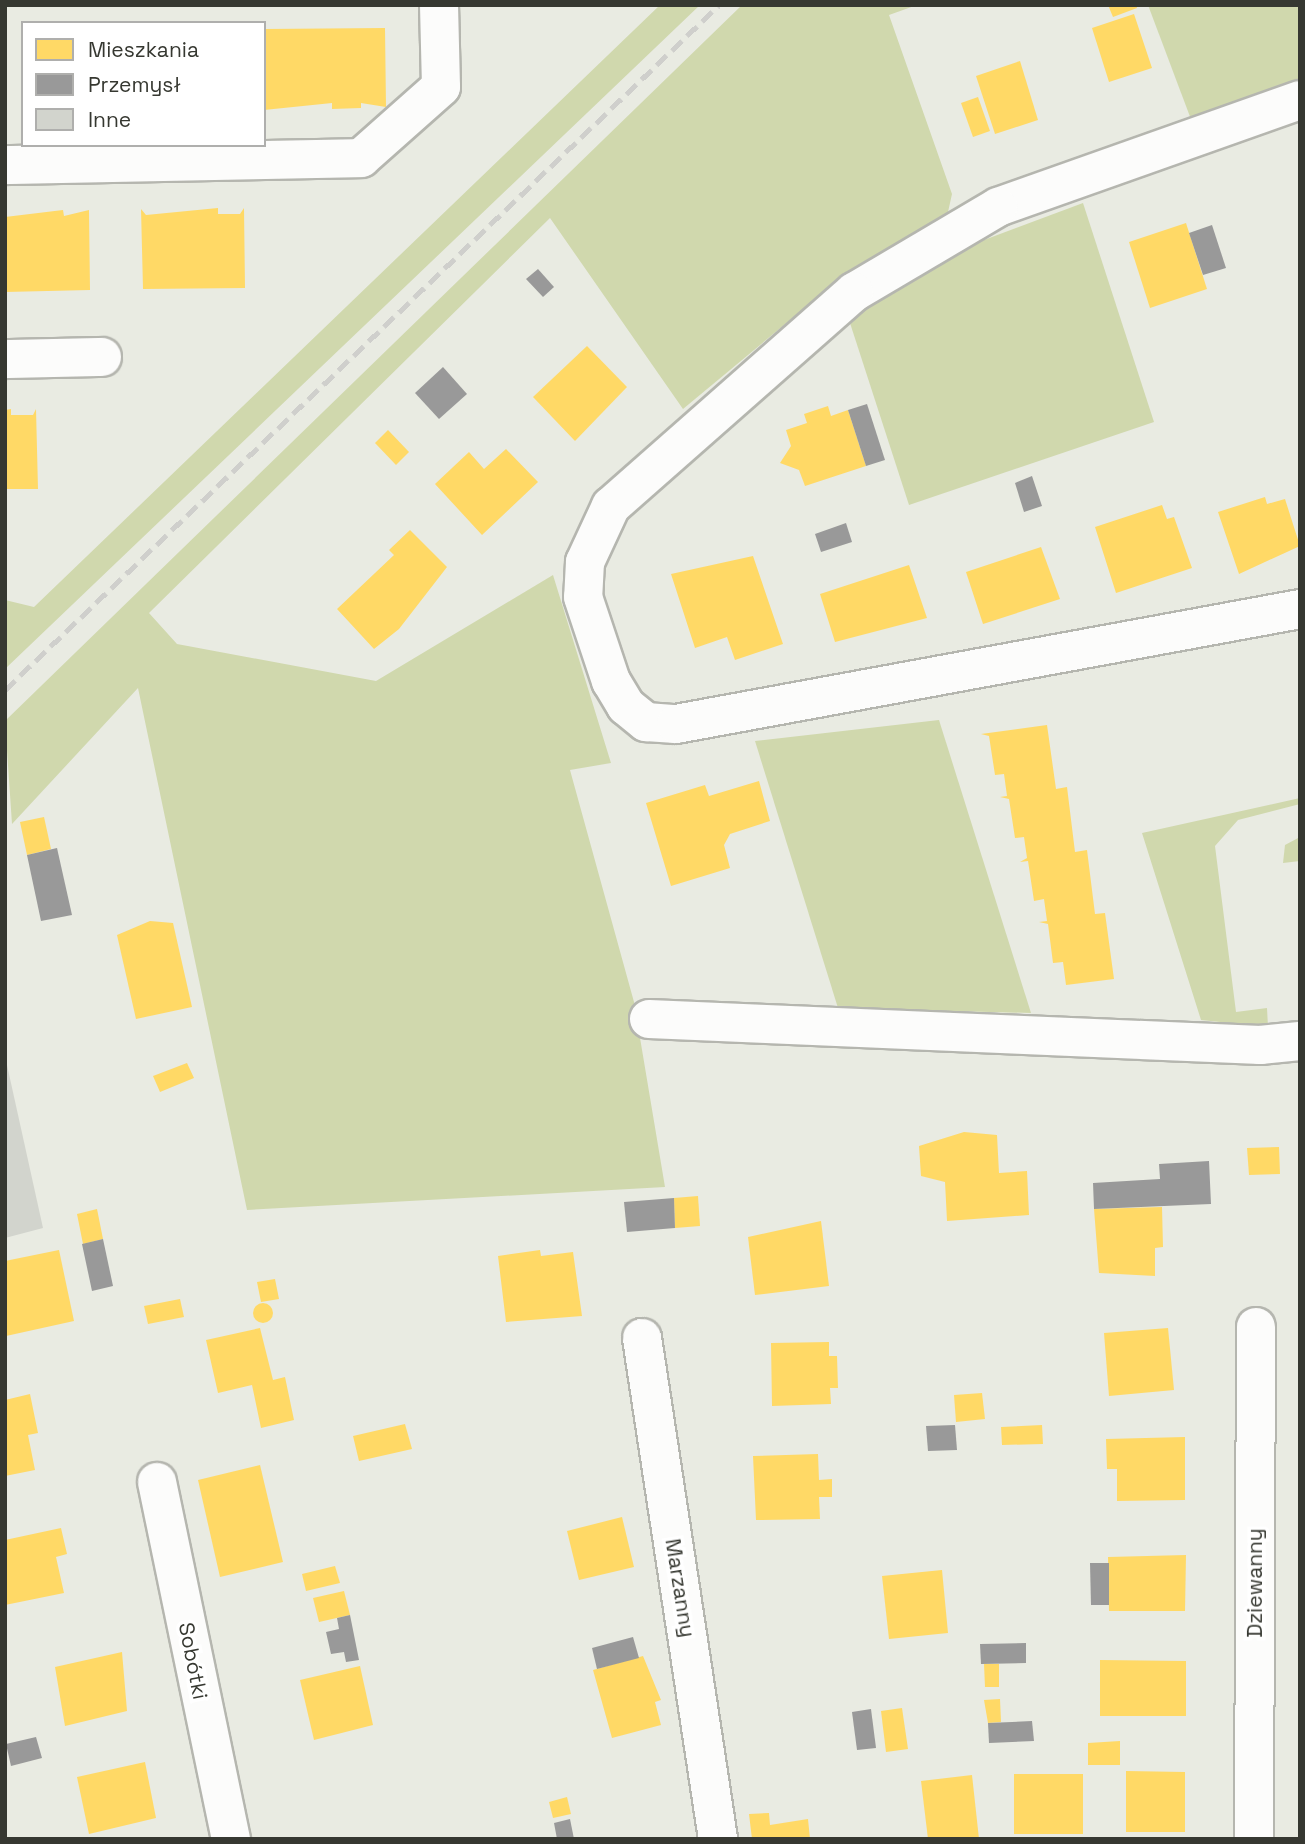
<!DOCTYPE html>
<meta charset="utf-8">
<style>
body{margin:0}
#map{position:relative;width:1305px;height:1844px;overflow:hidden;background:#e9ebe2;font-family:"Space Grotesk",sans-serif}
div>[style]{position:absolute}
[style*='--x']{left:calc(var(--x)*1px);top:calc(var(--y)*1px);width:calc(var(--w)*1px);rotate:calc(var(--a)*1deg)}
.green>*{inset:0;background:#d0d8ad}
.homes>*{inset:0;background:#ffd966}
.round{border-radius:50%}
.industry>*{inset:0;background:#999}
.building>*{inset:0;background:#d2d4cd}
.roads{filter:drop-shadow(2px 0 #b5b6af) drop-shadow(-2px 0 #b5b6af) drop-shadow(0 2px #b5b6af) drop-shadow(0 -2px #b5b6af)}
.minor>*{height:38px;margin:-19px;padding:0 19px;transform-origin:19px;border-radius:19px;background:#fcfcfb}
.rail>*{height:5px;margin-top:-2.5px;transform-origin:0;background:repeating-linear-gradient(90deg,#cfcfcc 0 14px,transparent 0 21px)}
span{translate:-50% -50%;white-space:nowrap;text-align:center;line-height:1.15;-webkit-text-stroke:7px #fff;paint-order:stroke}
.street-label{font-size:21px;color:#363831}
.frame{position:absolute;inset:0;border:7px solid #363831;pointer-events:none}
.legend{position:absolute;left:21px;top:21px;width:245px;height:126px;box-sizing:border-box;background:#fff;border:2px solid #afafad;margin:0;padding:9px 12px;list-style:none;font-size:21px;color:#363831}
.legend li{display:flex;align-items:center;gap:14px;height:35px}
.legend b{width:35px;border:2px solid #afafad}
</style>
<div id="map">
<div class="green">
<div style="clip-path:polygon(660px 5px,700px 5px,5px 669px,5px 600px,34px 607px)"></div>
<div style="clip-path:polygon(742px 5px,917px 5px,889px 15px,952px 194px,948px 212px,831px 286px,683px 409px,550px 218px,149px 613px,177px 644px,376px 681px,553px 575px,611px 763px,570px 770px,634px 1002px,665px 1187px,247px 1210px,138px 688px,12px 824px,5px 721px)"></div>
<div style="clip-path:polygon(1148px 5px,1300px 5px,1300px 84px,1192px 122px)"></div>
<div style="clip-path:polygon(1083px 203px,1154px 422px,909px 505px,850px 323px,871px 304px,984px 240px)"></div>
<div style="clip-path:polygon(939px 720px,1031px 1013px,838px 1008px,755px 741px)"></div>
<div style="clip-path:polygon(1300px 798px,1300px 804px,1238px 820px,1215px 846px,1236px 1012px,1267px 1008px,1268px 1027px,1201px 1020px,1142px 833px)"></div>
<div style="clip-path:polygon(1300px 837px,1300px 861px,1283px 863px,1285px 845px)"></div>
</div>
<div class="homes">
<div style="clip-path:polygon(1108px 5px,1136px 5px,1137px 8px,1113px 17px)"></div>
<div style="clip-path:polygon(1134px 14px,1152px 68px,1109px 82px,1092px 28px)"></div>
<div style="clip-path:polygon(385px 28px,386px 107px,361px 103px,361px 108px,332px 109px,332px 103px,264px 110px,264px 29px)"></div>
<div style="clip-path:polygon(1020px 61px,1038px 120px,995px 134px,976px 76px)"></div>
<div style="clip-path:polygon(978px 97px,990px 131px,973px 137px,961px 103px)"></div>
<div style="clip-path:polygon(218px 208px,218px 214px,240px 214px,244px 208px,245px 288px,143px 289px,141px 209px,146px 215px)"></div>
<div style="clip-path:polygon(63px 210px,64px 216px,89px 210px,90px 290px,5px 292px,5px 217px)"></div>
<div style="clip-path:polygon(1186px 223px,1207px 289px,1150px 308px,1129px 242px)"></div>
<div style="clip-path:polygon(587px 346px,627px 387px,575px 441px,533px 397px)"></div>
<div style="clip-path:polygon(828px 406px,831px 416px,848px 410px,866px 466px,805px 486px,799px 470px,780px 463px,791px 446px,786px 430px,807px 423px,804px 414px)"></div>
<div style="clip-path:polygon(11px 409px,11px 415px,33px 415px,36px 409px,38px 489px,5px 489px,5px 410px)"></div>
<div style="clip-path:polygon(388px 430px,409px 452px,396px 465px,375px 443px)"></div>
<div style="clip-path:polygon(506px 449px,538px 482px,482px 535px,435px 484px,469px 452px,484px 469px)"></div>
<div style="clip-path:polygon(1265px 497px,1267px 504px,1285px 499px,1300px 546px,1239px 574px,1218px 512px)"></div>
<div style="clip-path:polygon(1162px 505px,1167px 519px,1174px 517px,1192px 568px,1116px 593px,1095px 527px)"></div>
<div style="clip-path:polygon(410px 530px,447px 567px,399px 629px,374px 649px,337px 609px,394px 555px,389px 550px)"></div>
<div style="clip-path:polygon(1041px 547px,1060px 599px,983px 624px,966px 572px)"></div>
<div style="clip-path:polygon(753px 556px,783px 644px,735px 660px,727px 637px,695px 648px,671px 574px)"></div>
<div style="clip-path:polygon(909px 565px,927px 618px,835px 642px,820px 594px)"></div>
<div style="clip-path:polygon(1047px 725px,1056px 789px,1067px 787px,1075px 852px,1087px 850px,1095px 914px,1105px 913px,1114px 979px,1066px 985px,1063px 962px,1053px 963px,1048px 924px,1039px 922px,1047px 921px,1044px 899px,1034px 901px,1028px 861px,1020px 862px,1027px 858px,1024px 837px,1015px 838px,1009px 799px,1000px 797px,1007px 796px,1004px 774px,995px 775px,989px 736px,981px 734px)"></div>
<div style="clip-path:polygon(759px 781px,770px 821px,730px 834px,724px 845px,730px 868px,671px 886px,646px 803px,705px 785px,709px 796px)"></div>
<div style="clip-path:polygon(44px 817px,51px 849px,27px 855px,20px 822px)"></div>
<div style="clip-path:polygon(150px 921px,173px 923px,192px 1007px,136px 1019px,117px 935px)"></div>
<div style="clip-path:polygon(187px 1063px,194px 1078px,160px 1092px,153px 1076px)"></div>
<div style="clip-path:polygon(964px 1132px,997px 1135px,999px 1173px,1027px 1171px,1029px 1215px,947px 1221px,945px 1182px,921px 1176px,919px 1146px)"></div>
<div style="clip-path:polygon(1279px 1147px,1280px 1174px,1249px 1175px,1247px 1148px)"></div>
<div style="clip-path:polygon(698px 1196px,700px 1226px,675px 1228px,674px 1198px)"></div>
<div style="clip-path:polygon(1162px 1207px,1163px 1247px,1155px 1248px,1155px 1276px,1099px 1273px,1094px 1209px)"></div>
<div style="clip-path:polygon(97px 1209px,103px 1239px,83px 1244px,77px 1214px)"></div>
<div style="clip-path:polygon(821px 1221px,829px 1286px,755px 1295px,748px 1237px)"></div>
<div style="clip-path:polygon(59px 1250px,74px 1321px,6px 1336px,5px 1261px)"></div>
<div style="clip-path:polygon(540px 1250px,541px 1256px,573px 1252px,582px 1316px,506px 1322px,498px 1256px)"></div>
<div style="clip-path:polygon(275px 1279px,279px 1299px,261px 1302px,257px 1282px)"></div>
<div style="clip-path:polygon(180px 1299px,184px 1317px,148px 1324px,144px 1306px)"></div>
<div class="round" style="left:253px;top:1303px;width:20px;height:20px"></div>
<div style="clip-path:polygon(260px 1328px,273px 1380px,285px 1377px,294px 1420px,261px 1428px,252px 1385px,218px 1393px,206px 1340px)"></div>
<div style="clip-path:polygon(1168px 1328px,1174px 1390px,1109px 1396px,1104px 1333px)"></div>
<div style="clip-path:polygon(829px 1342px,829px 1356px,837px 1356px,838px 1388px,830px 1388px,831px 1404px,772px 1406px,771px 1343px)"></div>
<div style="clip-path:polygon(30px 1394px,38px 1433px,28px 1435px,35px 1470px,5px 1476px,5px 1400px)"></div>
<div style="clip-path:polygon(954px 1395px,982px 1393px,985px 1419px,956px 1422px)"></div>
<div style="clip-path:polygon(405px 1424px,412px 1449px,359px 1461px,353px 1436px)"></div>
<div style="clip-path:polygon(1042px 1425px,1043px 1444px,1002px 1445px,1001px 1427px)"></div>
<div style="clip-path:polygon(1185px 1437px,1185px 1500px,1117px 1501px,1117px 1469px,1107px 1469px,1106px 1439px)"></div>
<div style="clip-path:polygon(818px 1454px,819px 1480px,832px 1479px,832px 1497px,819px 1497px,820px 1519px,756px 1520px,753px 1456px)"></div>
<div style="clip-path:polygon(260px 1465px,283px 1562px,220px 1577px,198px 1480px)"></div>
<div style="clip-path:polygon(622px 1517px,634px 1567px,579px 1580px,567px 1531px)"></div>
<div style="clip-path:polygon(61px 1528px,67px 1554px,56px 1557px,64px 1593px,5px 1605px,5px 1540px)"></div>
<div style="clip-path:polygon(1186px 1555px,1185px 1611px,1109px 1611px,1108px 1557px)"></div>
<div style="clip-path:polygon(335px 1566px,340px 1583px,306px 1591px,302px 1574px)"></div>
<div style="clip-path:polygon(942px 1570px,948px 1633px,889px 1639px,882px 1576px)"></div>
<div style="clip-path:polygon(344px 1591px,350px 1615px,319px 1622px,313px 1598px)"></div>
<div style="clip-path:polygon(122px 1652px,127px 1711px,65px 1726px,55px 1667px)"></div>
<div style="clip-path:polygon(643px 1656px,661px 1700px,655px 1702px,661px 1725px,612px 1738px,593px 1670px)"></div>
<div style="clip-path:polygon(1100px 1660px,1186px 1661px,1186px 1716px,1100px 1716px)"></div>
<div style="clip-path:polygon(984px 1664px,999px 1664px,999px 1687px,985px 1687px)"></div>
<div style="clip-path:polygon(360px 1666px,373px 1725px,314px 1740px,300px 1680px)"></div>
<div style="clip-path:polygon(1000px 1699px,1001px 1722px,988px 1723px,984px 1700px)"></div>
<div style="clip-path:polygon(902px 1708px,908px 1749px,886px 1752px,881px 1711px)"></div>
<div style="clip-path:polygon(1120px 1741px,1120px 1765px,1088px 1765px,1088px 1743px)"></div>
<div style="clip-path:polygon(145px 1762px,156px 1818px,89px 1834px,77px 1777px)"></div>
<div style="clip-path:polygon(1126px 1771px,1185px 1772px,1185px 1832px,1126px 1832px)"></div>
<div style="clip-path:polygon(1014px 1774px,1083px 1774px,1083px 1834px,1014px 1834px)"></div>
<div style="clip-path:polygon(972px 1775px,979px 1839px,928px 1839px,921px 1781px)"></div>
<div style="clip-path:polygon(567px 1797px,571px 1814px,553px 1818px,549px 1802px)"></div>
<div style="clip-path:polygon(769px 1813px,770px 1825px,808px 1819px,810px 1839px,752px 1839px,749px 1814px)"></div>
</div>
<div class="industry">
<div style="clip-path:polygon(1212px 225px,1226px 268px,1203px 275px,1189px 233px)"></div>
<div style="clip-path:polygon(538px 269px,554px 287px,543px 297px,526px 279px)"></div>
<div style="clip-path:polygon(443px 367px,467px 394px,439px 419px,415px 393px)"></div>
<div style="clip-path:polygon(867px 404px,885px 460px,866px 466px,848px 410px)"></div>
<div style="clip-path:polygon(1032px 476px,1042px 506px,1024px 512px,1015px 483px)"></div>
<div style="clip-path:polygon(846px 523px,852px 542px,821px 552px,815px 534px)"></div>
<div style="clip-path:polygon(57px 848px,72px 915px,41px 921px,27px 855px)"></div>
<div style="clip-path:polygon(1209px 1161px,1211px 1204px,1094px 1209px,1093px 1183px,1160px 1179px,1159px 1164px)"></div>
<div style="clip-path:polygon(674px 1198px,675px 1228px,627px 1232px,624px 1202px)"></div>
<div style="clip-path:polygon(103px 1239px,113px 1286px,92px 1291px,82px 1244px)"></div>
<div style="clip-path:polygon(955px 1425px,957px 1450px,928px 1451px,926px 1426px)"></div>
<div style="clip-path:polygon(1090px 1563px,1109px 1563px,1109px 1605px,1091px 1605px)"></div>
<div style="clip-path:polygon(350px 1615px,359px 1660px,346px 1662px,344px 1652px,331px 1654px,326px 1632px,339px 1629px,337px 1618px)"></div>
<div style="clip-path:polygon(633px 1637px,639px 1658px,597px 1669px,592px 1648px)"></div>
<div style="clip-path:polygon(1026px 1643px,1026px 1663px,981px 1664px,980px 1644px)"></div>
<div style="clip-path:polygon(871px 1709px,876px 1748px,857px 1750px,852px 1712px)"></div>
<div style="clip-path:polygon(1032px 1721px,1034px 1741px,989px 1743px,988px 1723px)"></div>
<div style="clip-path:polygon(36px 1737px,42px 1758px,11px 1766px,6px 1744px)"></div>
<div style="clip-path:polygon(570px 1819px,574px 1839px,557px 1839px,554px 1823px)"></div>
</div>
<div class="building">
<div style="clip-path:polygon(5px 1056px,43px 1228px,5px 1238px)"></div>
</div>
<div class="roads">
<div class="minor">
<div style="--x:1300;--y:100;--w:320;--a:160.5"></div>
<div style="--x:998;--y:207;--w:167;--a:149.4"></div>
<div style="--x:854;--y:292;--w:324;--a:138.6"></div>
<div style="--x:611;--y:506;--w:62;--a:114.9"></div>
<div style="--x:585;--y:562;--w:35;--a:93"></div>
<div style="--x:583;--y:597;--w:89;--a:71.6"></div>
<div style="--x:611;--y:681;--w:29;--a:59"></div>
<div style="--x:626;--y:706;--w:26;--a:39"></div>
<div style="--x:646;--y:722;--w:30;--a:4"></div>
<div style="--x:676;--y:724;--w:635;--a:-10.44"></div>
<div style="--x:5;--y:165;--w:356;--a:-1.1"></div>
<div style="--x:361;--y:158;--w:107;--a:-41.6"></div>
<div style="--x:441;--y:87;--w:82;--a:-91.4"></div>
<div style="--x:5;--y:359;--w:97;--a:-1.2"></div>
<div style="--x:649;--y:1019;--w:612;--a:2.44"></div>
<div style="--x:1260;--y:1045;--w:40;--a:-5.7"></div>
<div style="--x:642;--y:1338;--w:507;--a:81.37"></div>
<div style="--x:157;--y:1482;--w:365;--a:78.3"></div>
<div style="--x:1254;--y:1839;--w:512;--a:-89.78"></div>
</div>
</div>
<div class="rail">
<div style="--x:5;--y:690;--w:989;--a:-43.81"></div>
</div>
<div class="street-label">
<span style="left:1255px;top:1583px;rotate:-90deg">Dziewanny</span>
<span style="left:680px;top:1588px;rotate:81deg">Marzanny</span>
<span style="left:193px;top:1661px;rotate:79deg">Sobótki</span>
</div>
<div class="frame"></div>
<ul class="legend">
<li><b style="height:19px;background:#ffd966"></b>Mieszkania</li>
<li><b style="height:19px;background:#999"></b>Przemysł</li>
<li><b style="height:19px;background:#d2d4cd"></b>Inne</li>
</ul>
</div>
